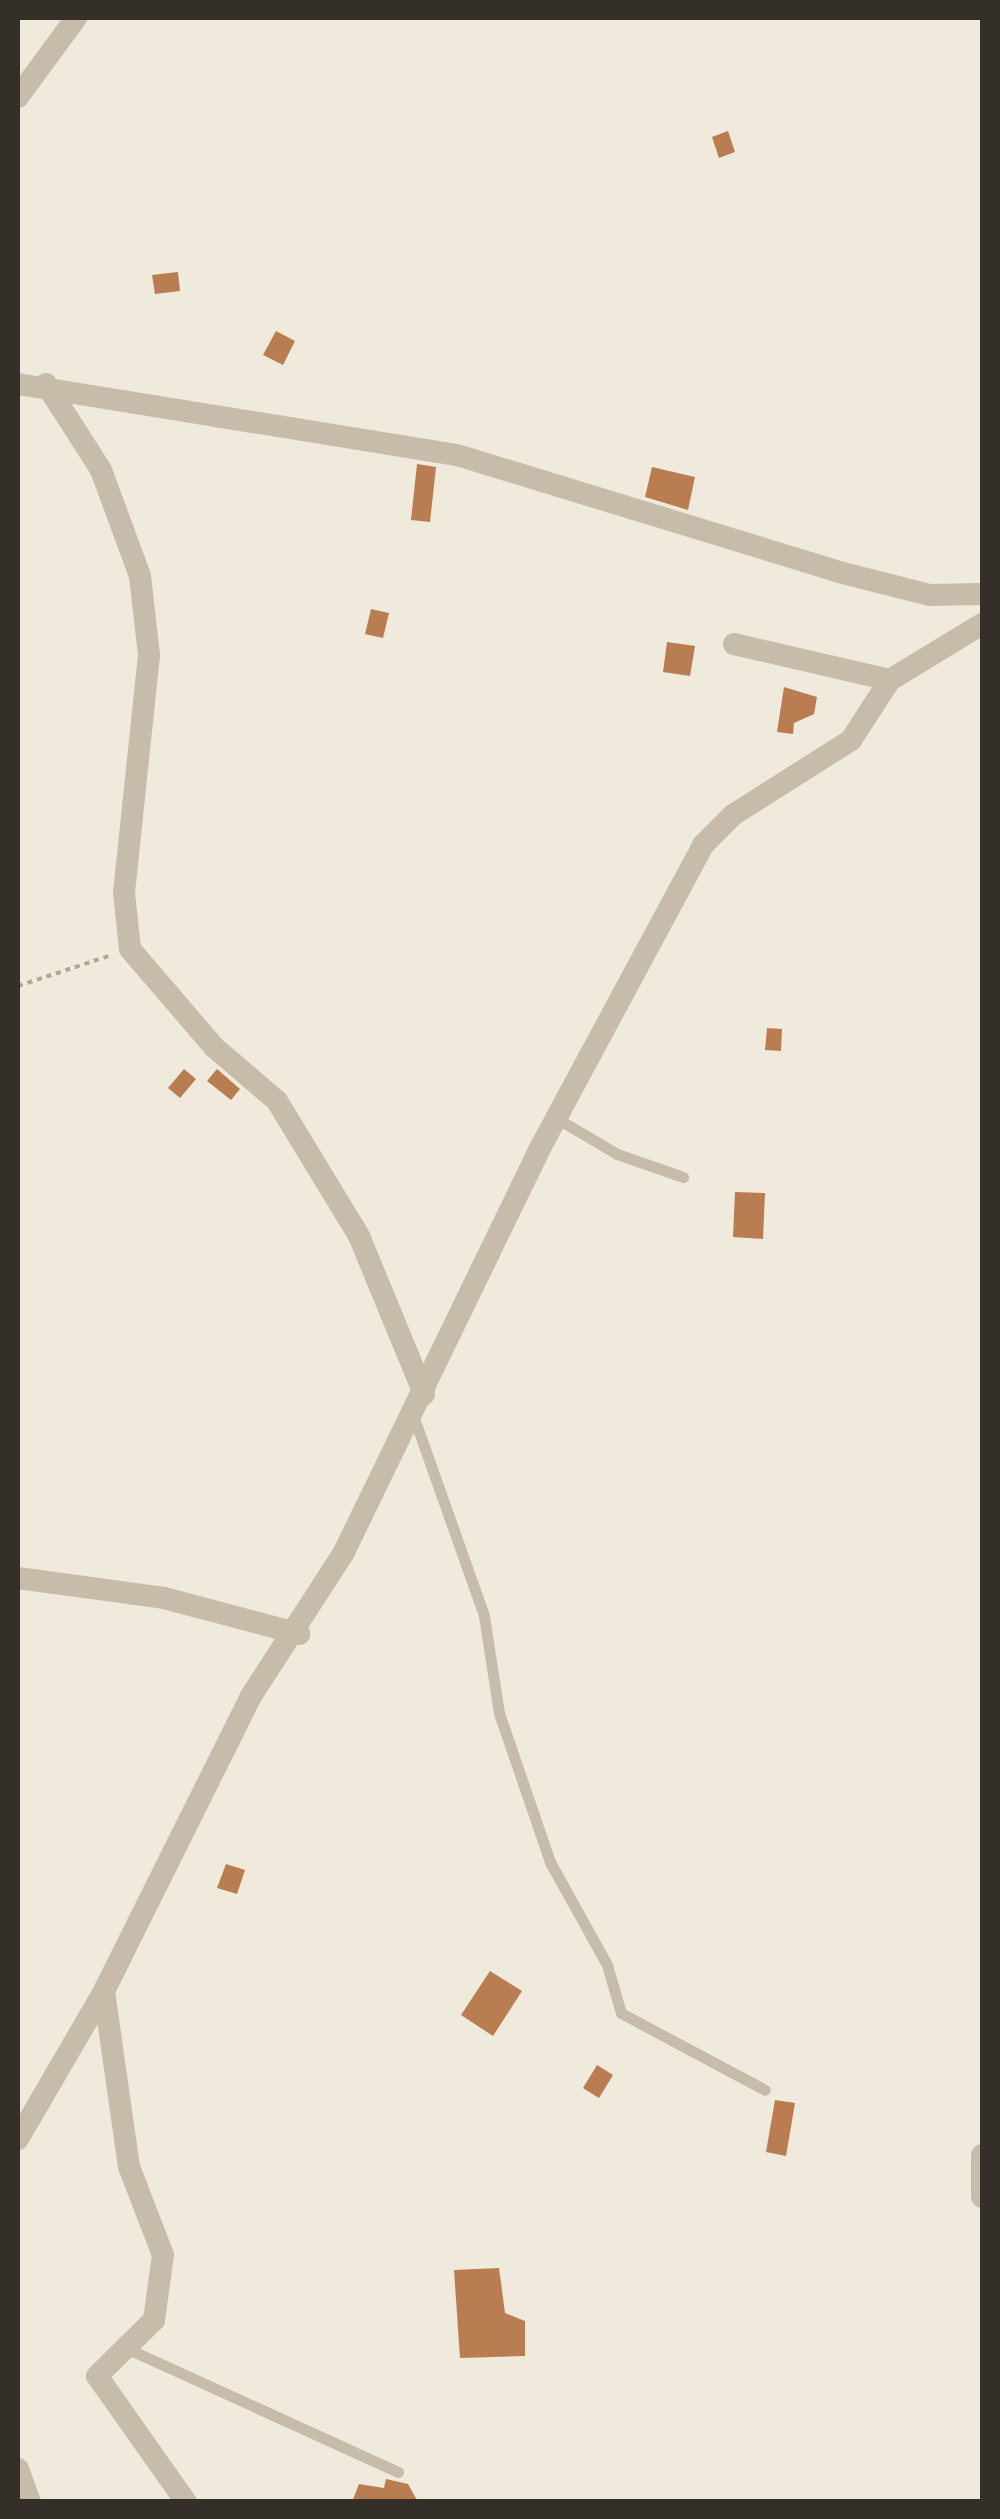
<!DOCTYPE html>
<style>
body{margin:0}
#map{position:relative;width:1000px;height:2519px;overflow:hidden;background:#f0eadd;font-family:"Source Sans 3",sans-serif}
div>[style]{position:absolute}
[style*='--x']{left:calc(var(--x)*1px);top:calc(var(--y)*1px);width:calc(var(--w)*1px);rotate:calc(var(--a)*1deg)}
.building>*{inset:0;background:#ba7c51}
.path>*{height:4px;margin-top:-2px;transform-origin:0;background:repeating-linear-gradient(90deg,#b2a694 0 5px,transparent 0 10px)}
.lane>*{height:11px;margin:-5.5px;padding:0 5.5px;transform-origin:5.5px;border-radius:5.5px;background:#c7bcaa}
.street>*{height:22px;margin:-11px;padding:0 11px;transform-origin:11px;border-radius:11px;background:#c7bcaa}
span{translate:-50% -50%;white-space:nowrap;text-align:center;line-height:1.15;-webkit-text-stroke:8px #f8f3e9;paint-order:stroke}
.frame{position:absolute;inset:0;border:20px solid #352f29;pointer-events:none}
</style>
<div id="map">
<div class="building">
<div style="clip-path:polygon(728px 131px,735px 152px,719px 158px,712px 137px)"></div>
<div style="clip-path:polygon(178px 272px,180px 291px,155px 294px,152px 275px)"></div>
<div style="clip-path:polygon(276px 331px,295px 341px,283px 365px,263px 355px)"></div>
<div style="clip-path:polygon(417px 464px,436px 467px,430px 522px,411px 520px)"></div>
<div style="clip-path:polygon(652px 467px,695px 477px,688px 510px,645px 497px)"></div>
<div style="clip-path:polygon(371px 609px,389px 613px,383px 638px,365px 634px)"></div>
<div style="clip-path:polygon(667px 642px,695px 646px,690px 676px,663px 672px)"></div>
<div style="clip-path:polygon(784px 687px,817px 697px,814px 714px,794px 723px,793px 734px,777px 732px)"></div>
<div style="clip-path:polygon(767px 1028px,782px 1029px,781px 1051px,765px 1050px)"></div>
<div style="clip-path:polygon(184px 1069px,196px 1079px,180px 1098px,168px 1088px)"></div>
<div style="clip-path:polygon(217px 1069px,240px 1089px,231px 1100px,207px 1081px)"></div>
<div style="clip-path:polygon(735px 1192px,765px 1193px,763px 1239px,733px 1237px)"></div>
<div style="clip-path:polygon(226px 1864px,245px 1870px,237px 1894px,217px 1888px)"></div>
<div style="clip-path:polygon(490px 1971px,522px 1991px,493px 2036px,461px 2015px)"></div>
<div style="clip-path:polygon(597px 2065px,613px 2075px,599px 2098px,583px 2088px)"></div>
<div style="clip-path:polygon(775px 2100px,795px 2103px,786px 2156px,766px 2152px)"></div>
<div style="clip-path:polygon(499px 2268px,505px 2313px,525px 2321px,525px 2356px,460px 2358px,454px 2270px)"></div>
<div style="clip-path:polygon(386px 2479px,408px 2484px,418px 2502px,352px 2502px,359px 2484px,384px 2488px)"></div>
</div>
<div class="path">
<div style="--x:18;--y:986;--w:99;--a:-18.3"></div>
</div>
<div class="lane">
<div style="--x:556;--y:1118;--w:71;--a:30.5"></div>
<div style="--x:617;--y:1154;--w:70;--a:19.2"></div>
<div style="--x:413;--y:1415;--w:213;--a:70.5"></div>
<div style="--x:484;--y:1616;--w:98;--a:81.2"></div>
<div style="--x:499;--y:1713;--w:157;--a:71.1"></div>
<div style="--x:550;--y:1862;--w:118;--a:61"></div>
<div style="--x:607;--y:1965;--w:50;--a:73.7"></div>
<div style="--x:621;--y:2013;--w:163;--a:28.1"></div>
<div style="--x:126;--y:2348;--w:299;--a:24.5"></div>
</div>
<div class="street">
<div style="--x:18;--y:97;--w:98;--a:-53.7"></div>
<div style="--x:18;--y:384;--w:445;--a:9.2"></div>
<div style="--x:457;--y:455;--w:400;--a:17"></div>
<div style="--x:839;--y:572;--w:94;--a:14.2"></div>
<div style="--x:930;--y:595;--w:52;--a:-1.1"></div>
<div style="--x:46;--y:384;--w:102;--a:57.4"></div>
<div style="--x:101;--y:470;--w:113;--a:69.8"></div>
<div style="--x:140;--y:576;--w:80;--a:83.5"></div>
<div style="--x:149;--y:655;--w:239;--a:96"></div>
<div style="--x:124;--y:893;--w:56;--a:83.9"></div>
<div style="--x:130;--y:949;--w:129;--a:49.4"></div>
<div style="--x:214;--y:1047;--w:83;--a:40.6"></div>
<div style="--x:277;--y:1101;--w:158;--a:58.7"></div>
<div style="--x:359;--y:1236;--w:171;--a:67.6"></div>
<div style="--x:734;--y:644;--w:160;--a:13"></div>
<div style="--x:18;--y:1578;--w:147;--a:7.8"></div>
<div style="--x:164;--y:1598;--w:140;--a:14.9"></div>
<div style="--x:18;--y:2139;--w:171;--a:-59.8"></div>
<div style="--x:982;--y:2155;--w:42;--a:90"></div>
<div style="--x:18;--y:2469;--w:35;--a:70"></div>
<div style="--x:186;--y:2502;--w:154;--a:-125.2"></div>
<div style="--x:97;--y:2376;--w:80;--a:-44.5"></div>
<div style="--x:154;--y:2320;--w:66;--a:-82.1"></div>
<div style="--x:163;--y:2255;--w:94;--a:-111.1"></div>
<div style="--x:129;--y:2167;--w:178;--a:-98.1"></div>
<div style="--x:104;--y:1991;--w:330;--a:-63.5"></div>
<div style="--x:251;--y:1696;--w:171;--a:-57.1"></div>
<div style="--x:344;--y:1552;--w:447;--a:-64.1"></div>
<div style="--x:539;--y:1150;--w:346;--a:-61.7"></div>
<div style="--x:703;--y:845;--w:42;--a:-45"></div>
<div style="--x:733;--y:815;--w:140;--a:-32.4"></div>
<div style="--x:851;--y:740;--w:72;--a:-57"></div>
<div style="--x:890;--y:680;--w:108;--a:-31.3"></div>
</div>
<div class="frame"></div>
</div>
